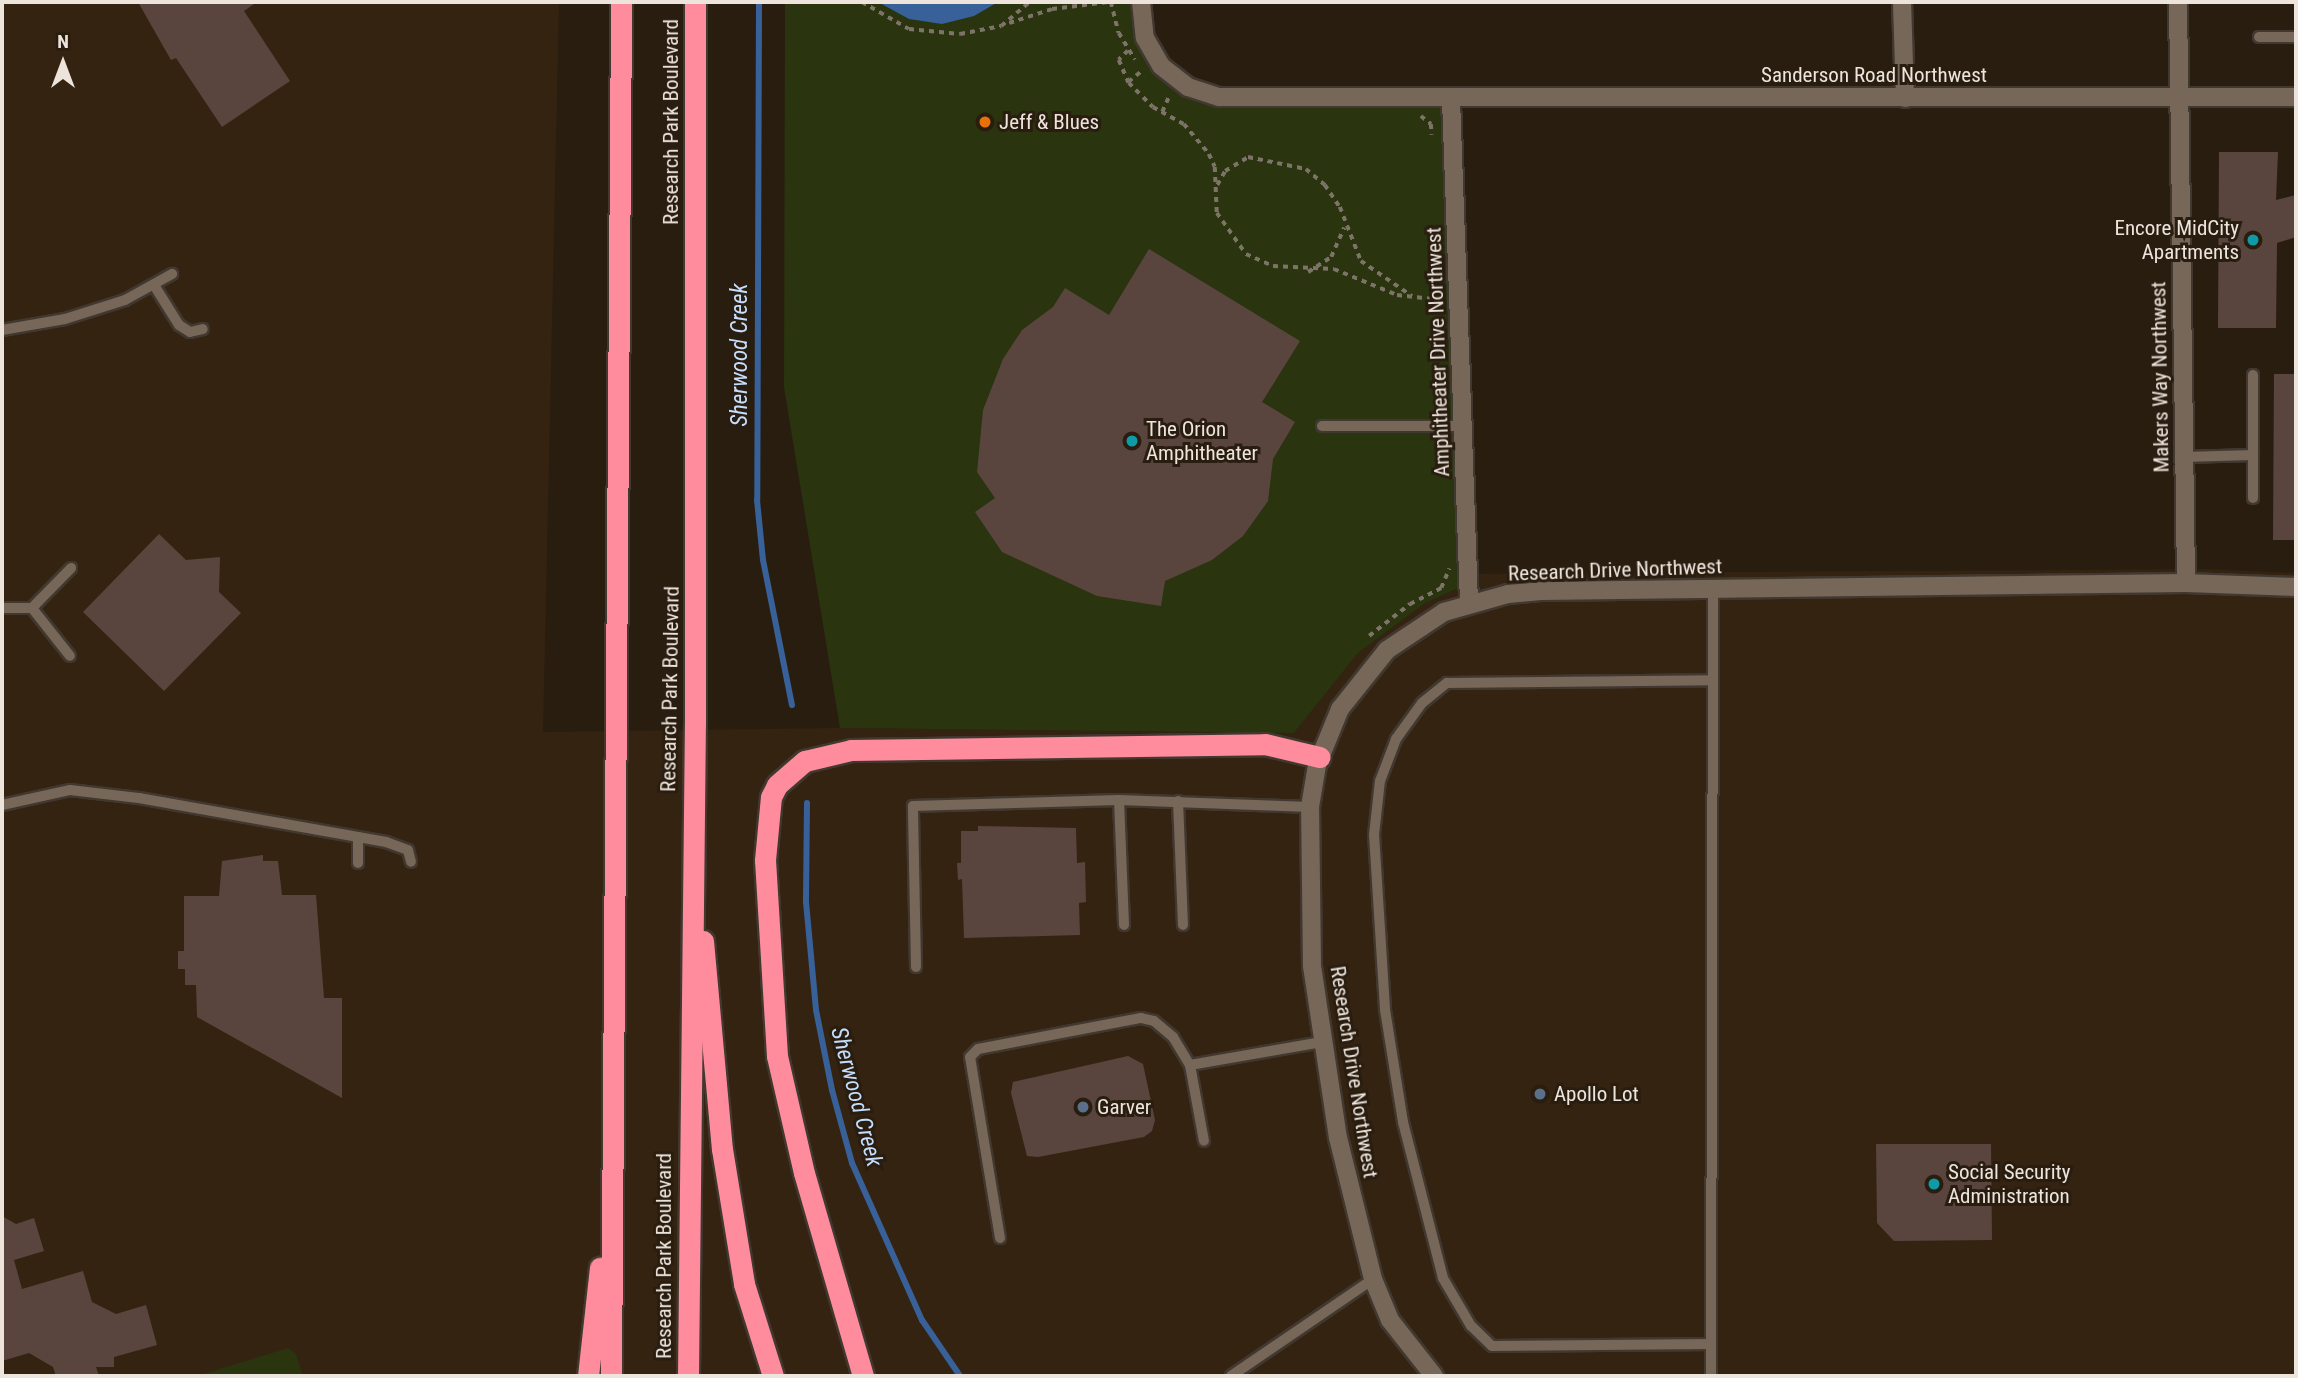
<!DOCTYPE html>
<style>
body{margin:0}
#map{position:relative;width:2298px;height:1378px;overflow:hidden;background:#291d10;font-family:"Roboto Condensed",sans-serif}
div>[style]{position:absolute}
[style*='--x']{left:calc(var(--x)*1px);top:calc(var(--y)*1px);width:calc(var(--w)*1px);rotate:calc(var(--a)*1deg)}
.built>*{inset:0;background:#352311}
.green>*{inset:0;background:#2a340e}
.water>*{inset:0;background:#376198}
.stream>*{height:6px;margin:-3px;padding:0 3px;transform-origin:3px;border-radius:3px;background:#376198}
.building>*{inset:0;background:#59453e}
.path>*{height:3.5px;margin-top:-1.75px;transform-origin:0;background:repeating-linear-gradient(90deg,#7d7368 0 5px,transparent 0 10px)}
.roads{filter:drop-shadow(2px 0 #413830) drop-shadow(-2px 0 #413830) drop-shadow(0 2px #413830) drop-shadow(0 -2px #413830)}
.service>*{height:10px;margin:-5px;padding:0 5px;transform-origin:5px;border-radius:5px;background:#776758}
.minor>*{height:18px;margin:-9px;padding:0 9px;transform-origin:9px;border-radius:9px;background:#776758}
.motorway>*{height:21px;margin:-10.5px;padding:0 10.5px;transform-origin:10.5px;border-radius:10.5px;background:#ff8c9c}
.dots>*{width:19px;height:19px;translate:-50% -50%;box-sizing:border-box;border:4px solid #291d10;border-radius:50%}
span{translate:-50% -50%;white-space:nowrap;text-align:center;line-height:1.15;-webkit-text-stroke:6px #291d10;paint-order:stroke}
.street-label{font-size:21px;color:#ede4dc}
.poi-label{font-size:21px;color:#ede4dc}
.left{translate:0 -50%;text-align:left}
.right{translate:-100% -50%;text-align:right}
.water-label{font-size:23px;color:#c5defe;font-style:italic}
.frame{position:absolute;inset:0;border:4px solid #ede4dc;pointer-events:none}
.north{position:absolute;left:28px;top:28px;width:70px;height:70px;-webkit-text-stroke:5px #291d10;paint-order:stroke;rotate:0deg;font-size:19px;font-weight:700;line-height:28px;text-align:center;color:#ede4dc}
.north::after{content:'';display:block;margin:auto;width:24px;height:32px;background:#ede4dc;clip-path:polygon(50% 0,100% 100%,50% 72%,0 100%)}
</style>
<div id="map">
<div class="built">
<div style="clip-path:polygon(2px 2px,559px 2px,543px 732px,840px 728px,1294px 733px,1358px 653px,1424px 604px,1458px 588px,1460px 574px,2206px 569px,2296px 573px,2296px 1376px,2px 1376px)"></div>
</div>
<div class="green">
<div style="clip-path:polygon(785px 2px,1141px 2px,1145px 38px,1188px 87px,1451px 99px,1458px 588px,1424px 604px,1358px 653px,1294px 733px,840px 728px,784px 387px)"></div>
<div style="clip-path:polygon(288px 1348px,296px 1354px,303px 1376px,197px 1376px)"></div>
</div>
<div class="water">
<div style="clip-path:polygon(878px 2px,998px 2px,974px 16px,942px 24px,909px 19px)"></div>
</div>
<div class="stream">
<div style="--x:759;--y:2;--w:498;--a:90.2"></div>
<div style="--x:757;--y:500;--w:60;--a:84.3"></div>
<div style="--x:763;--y:560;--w:148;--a:78.7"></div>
<div style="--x:807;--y:803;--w:99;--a:90.6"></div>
<div style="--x:806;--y:902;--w:108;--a:84.7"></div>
<div style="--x:816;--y:1010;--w:82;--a:78.7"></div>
<div style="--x:832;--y:1090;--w:76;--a:74.7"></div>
<div style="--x:852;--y:1163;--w:172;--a:66"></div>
<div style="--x:922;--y:1320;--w:68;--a:55.8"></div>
</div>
<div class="building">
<div style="clip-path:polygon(138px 2px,257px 2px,244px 11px,290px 81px,222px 127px,176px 58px,171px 60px)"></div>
<div style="clip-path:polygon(2219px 152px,2278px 152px,2276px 200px,2296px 195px,2296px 237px,2277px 243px,2276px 328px,2218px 328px)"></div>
<div style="clip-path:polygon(1149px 249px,1300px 341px,1262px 402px,1295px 422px,1273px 459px,1268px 501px,1243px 536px,1212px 560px,1165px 581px,1161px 606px,1097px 596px,1002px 552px,975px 512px,995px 498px,977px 472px,983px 410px,1003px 359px,1022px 330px,1053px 307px,1065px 288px,1109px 315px)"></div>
<div style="clip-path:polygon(2274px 374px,2296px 374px,2296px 540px,2273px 540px)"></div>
<div style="clip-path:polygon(159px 534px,186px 560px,220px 557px,219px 592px,241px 613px,164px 691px,83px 612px)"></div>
<div style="clip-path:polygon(978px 826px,1076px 828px,1077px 863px,1085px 862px,1086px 902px,1079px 903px,1080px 935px,964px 938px,962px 879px,958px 880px,957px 863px,961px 863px,961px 831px,978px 831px)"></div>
<div style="clip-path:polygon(263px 855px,263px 861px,278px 861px,282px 895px,316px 895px,324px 998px,342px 998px,342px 1098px,197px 1017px,196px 985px,185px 985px,185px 969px,178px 969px,178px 951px,184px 951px,184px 896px,219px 896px,222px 861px)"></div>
<div style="clip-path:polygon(1128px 1056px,1143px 1064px,1155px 1120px,1152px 1131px,1144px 1137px,1038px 1157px,1027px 1156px,1011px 1093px,1013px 1082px)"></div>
<div style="clip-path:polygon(1876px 1144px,1991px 1144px,1992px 1240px,1894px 1241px,1877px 1223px)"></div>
<div style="clip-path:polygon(2px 1216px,16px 1224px,34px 1218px,44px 1251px,14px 1260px,22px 1289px,83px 1271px,92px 1302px,116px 1314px,146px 1305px,157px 1345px,114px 1357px,114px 1367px,96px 1367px,99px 1376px,56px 1376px,53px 1367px,29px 1353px,2px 1361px)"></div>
</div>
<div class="path">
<div style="--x:862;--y:2;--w:54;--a:29.9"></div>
<div style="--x:909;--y:29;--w:51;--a:5.6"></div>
<div style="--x:960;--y:34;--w:42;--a:-11"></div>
<div style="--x:1001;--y:26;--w:38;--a:-40"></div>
<div style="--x:1111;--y:2;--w:32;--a:76"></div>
<div style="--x:1119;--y:33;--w:31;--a:59"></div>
<div style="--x:1009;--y:23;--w:45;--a:-18"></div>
<div style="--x:1052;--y:9;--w:57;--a:-7"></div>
<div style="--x:1128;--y:51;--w:13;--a:135"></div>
<div style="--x:1119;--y:60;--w:25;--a:67"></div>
<div style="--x:1129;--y:83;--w:34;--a:45"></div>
<div style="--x:1153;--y:107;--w:35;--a:29"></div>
<div style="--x:1184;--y:124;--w:39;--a:50"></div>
<div style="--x:1209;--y:154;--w:14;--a:65"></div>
<div style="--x:1215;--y:167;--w:46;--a:87.5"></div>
<div style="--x:1217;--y:213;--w:50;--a:54.7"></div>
<div style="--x:1246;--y:254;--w:30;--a:24"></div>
<div style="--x:1273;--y:266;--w:61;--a:2.8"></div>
<div style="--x:1334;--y:269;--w:68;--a:22.4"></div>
<div style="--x:1397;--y:295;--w:45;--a:6.3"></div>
<div style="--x:1128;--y:82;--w:19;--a:-39"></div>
<div style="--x:1162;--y:112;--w:17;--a:-66"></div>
<div style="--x:1421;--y:116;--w:13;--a:39"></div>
<div style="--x:1431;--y:124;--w:11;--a:85"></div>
<div style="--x:1217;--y:185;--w:16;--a:-60"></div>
<div style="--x:1225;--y:171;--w:27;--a:-31"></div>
<div style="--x:1248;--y:157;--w:59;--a:11.7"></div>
<div style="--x:1306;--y:169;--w:25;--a:40"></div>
<div style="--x:1325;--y:185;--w:27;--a:56"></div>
<div style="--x:1340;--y:207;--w:58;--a:68.7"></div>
<div style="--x:1361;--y:261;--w:62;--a:34.5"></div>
<div style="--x:1308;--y:272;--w:27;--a:-33"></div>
<div style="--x:1331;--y:257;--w:32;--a:-66"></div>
<div style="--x:1369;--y:636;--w:52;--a:-38"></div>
<div style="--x:1410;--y:604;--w:35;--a:-27"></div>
<div style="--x:1441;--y:588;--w:21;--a:-67"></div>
</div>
<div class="roads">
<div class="service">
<div style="--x:2259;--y:37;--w:37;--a:0"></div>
<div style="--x:154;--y:285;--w:47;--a:58"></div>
<div style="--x:179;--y:325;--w:13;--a:32"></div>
<div style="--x:190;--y:332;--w:13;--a:-13"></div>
<div style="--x:2;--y:330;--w:64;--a:-9.9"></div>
<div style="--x:65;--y:319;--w:63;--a:-17.6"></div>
<div style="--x:125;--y:300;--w:54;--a:-29"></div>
<div style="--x:2253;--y:375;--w:123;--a:90"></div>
<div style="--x:1322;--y:426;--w:141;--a:0"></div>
<div style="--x:2184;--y:457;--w:69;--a:-1.7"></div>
<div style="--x:2;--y:608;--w:30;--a:0"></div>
<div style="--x:32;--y:608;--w:56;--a:-45.7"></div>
<div style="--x:32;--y:608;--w:61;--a:51.6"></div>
<div style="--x:1119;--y:800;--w:125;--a:87.7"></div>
<div style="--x:1178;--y:801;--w:124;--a:87.7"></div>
<div style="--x:2;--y:805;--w:70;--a:-12.4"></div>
<div style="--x:70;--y:790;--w:69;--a:6.6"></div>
<div style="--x:139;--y:798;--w:251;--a:10.1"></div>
<div style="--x:386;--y:842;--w:23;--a:20"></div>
<div style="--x:408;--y:850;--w:12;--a:76"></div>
<div style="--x:358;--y:837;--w:26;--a:90"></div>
<div style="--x:916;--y:967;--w:161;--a:-91.1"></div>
<div style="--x:913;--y:806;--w:206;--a:-1.7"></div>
<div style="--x:1119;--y:800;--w:191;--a:2.1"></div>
<div style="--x:1190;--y:1065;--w:77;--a:79.6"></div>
<div style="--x:1000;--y:1238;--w:183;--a:-99.4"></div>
<div style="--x:970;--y:1057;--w:11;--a:-45"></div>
<div style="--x:978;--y:1049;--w:166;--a:-10.8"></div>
<div style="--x:1141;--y:1018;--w:13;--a:13"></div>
<div style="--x:1154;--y:1021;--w:25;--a:40"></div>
<div style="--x:1173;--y:1037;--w:33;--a:59"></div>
<div style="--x:1190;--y:1065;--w:134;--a:-9.9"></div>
<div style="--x:1711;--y:1344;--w:219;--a:179.5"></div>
<div style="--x:1492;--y:1346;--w:29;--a:-136"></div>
<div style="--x:1471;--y:1326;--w:56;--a:-120.3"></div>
<div style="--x:1443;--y:1278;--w:161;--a:-104.4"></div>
<div style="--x:1403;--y:1122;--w:114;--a:-99.1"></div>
<div style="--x:1385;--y:1009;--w:174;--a:-93.6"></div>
<div style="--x:1374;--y:835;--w:54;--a:-83.7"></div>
<div style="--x:1380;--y:781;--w:45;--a:-69.1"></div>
<div style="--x:1396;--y:739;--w:44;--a:-54.2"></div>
<div style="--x:1422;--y:703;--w:32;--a:-39"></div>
<div style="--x:1447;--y:683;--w:266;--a:-0.6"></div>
<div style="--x:1231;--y:1376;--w:172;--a:-34.3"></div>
<div style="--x:1711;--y:1376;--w:786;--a:-89.85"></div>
</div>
<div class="minor">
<div style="--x:1141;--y:2;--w:36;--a:84"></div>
<div style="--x:1145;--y:38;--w:32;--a:60"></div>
<div style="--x:1161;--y:66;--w:34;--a:38"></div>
<div style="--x:1188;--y:87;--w:33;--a:18"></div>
<div style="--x:1219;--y:97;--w:1077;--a:0"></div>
<div style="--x:1902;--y:2;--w:96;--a:88.2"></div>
<div style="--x:2178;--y:2;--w:581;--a:89.21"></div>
<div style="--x:1451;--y:99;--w:504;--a:87.95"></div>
<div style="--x:1434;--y:1376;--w:71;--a:-128.2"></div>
<div style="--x:1390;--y:1320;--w:44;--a:-112.5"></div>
<div style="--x:1373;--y:1279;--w:145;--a:-103.9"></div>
<div style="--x:1338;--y:1138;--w:174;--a:-98.6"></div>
<div style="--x:1312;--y:966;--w:159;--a:-90.7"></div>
<div style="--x:1310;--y:807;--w:43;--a:-80.5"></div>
<div style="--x:1317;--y:765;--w:61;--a:-67.7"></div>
<div style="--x:1340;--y:709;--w:75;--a:-51.5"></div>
<div style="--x:1387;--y:650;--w:69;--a:-33.7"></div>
<div style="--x:1444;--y:612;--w:66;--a:-15.7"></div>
<div style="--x:1508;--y:594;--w:33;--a:-5"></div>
<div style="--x:1541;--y:591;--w:645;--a:-0.71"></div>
<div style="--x:2186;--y:583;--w:110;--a:2.1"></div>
</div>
<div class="motorway">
<div style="--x:703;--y:941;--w:209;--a:84.8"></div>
<div style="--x:722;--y:1149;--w:137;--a:80.7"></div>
<div style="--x:744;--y:1284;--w:96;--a:72.5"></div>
<div style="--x:588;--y:1376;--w:109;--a:-83.7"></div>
<div style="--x:611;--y:1376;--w:1374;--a:-89.58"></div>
<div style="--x:688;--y:1376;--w:653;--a:-89.39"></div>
<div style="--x:695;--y:723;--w:721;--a:-90"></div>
<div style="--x:863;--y:1376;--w:211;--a:-106.2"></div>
<div style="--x:804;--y:1173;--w:120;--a:-103"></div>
<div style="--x:777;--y:1056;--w:196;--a:-93.5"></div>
<div style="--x:765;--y:860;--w:63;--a:-84.6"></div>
<div style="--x:771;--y:797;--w:13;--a:-63"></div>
<div style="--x:777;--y:785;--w:37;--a:-41"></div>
<div style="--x:805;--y:761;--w:47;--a:-13.4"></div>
<div style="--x:851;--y:750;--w:414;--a:-0.8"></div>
<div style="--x:1265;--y:744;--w:56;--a:13.5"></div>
</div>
</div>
<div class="dots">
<div style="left:985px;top:122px;background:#e8710a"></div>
<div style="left:2253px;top:240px;background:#0f9aa8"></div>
<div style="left:1132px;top:441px;background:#0f9aa8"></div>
<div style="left:1540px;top:1094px;background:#5c6f8a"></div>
<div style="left:1083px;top:1107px;background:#5c6f8a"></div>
<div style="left:1934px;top:1184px;background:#0f9aa8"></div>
</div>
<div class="street-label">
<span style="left:1874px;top:75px">Sanderson Road Northwest</span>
<span style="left:671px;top:122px;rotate:-90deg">Research Park Boulevard</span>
<span style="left:1438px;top:352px;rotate:-92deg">Amphitheater Drive Northwest</span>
<span style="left:2160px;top:377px;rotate:-91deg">Makers Way Northwest</span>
<span style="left:1615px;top:570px;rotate:-2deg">Research Drive Northwest</span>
<span style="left:670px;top:689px;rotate:-89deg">Research Park Boulevard</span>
<span style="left:1354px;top:1072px;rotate:81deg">Research Drive Northwest</span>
<span style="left:664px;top:1256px;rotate:-90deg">Research Park Boulevard</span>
</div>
<div class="poi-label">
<span class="left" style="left:999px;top:122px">Jeff &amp; Blues</span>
<span class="right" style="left:2239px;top:240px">Encore MidCity<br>Apartments</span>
<span class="left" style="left:1146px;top:441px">The Orion<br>Amphitheater</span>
<span class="left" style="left:1554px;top:1094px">Apollo Lot</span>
<span class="left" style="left:1097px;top:1107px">Garver</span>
<span class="left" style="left:1948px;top:1184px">Social Security<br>Administration</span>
</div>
<div class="water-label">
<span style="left:740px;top:355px;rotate:-90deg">Sherwood Creek</span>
<span style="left:856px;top:1097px;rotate:75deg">Sherwood Creek</span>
</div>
<div class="frame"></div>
<div class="north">N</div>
</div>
